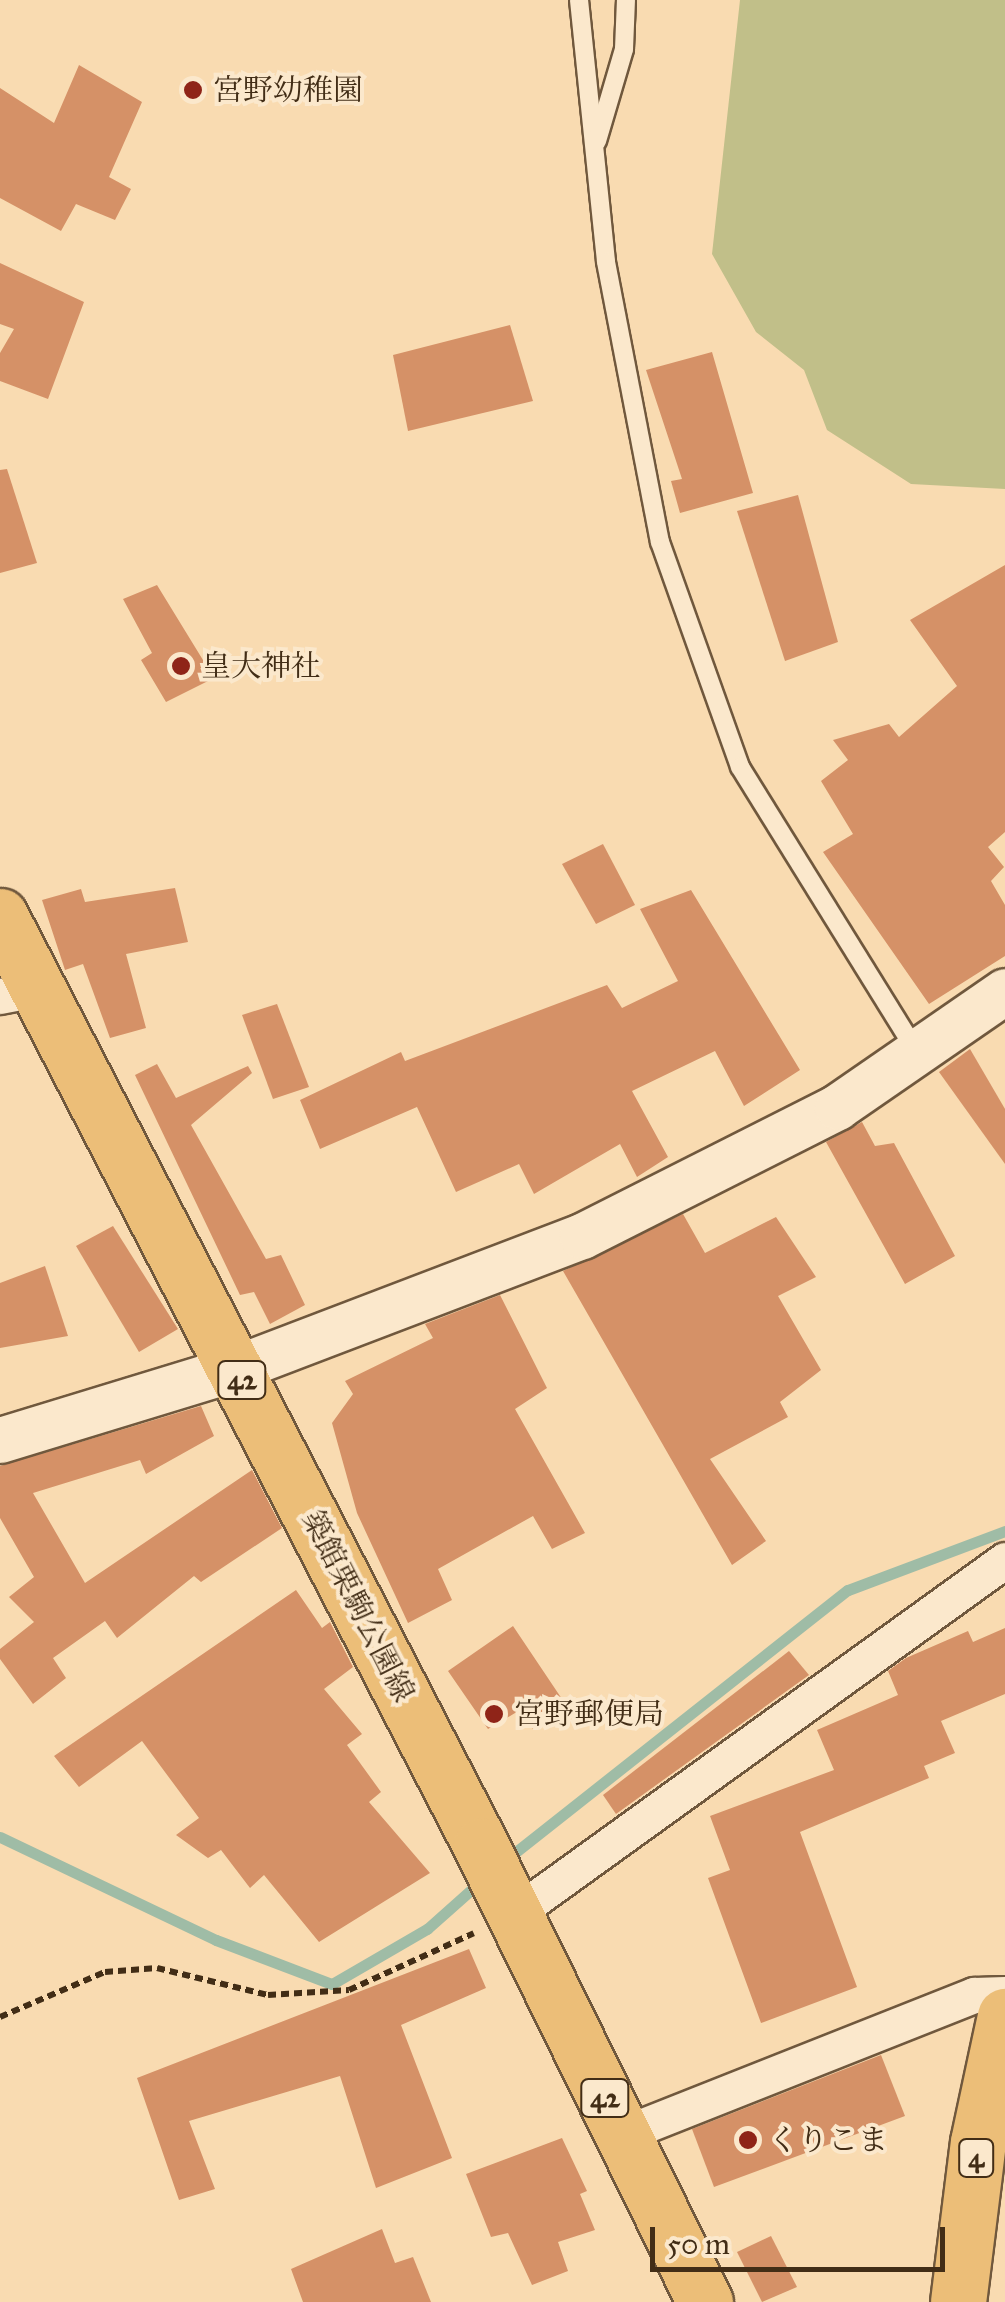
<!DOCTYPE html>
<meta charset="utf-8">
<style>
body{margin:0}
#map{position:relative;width:1005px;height:2302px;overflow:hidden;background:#f9dbb1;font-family:"IM FELL Great Primer","Noto Serif JP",serif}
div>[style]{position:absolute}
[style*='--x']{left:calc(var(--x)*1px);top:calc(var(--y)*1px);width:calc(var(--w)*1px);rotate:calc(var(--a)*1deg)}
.green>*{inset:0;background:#c1bf89}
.stream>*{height:11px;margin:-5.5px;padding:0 5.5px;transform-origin:5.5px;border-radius:5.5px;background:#9fbca6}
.building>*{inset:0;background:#d59167}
.path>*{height:6px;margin-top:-3px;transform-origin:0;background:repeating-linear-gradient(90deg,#422d16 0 8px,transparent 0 13px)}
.roads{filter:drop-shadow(2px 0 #70583d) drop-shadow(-2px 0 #70583d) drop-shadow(0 2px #70583d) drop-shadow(0 -2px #70583d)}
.service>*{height:18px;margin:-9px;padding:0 9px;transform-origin:9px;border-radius:9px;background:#fbe8cc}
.minor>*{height:35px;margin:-17.5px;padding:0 17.5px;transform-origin:17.5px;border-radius:17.5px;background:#fbe8cc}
.tertiary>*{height:45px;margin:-22.5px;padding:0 22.5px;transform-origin:22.5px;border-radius:22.5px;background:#fbe8cc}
.primary>*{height:55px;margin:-27.5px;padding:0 27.5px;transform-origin:27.5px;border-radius:27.5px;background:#ecbe78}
.trunk>*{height:55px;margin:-27.5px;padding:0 27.5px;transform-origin:27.5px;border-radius:27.5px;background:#ecbe78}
.dots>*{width:28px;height:28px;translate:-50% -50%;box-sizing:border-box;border:5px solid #fbe8cc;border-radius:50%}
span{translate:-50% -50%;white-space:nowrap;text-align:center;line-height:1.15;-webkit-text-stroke:8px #fbe8cc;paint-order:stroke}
.shield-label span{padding:2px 8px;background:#fbe8cc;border:2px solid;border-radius:8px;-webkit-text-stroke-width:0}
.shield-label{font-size:28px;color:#422d16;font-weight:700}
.poi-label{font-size:30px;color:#422d16}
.left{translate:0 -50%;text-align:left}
.street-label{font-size:30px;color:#422d16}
.scale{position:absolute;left:650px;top:2227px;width:295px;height:45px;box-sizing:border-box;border:5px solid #422d16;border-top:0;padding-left:12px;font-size:30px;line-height:35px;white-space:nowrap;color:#422d16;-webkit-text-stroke:8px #fbe8cc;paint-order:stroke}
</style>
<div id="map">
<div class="green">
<div style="clip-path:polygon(740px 0,1005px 0,1005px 489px,911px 484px,827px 430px,804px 370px,756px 332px,712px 254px)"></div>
</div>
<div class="stream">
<div style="--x:0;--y:1837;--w:239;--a:25.5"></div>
<div style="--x:216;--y:1940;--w:124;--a:20.8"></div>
<div style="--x:332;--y:1984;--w:110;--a:-30.1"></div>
<div style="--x:427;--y:1929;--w:72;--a:-41.6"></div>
<div style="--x:503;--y:1862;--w:439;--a:-38.3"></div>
<div style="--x:848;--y:1590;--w:168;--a:-20.6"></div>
</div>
<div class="building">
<div style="clip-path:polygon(79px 65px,142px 102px,109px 177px,131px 189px,115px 220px,76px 204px,61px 231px,0 198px,0 88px,54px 123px)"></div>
<div style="clip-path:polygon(0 263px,84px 302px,48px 399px,0 381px,0 353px,14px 329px,0 324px)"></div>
<div style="clip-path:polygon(510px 325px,533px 401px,408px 431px,393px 355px)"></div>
<div style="clip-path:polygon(712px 352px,753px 493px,680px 513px,671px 481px,682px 479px,646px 370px)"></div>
<div style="clip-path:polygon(7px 469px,37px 563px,0 573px,0 470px)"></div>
<div style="clip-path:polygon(798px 495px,838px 642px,785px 661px,737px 511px)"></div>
<div style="clip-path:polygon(1005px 565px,1005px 832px,988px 847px,1004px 867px,991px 881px,1005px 905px,1005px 956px,929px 1004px,823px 852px,853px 834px,821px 781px,848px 760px,833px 740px,889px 724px,899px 737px,957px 686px,910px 620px)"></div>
<div style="clip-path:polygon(157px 585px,214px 678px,166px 702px,141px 660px,152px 653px,123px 599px)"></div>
<div style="clip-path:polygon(603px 844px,635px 905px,596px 924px,562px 864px)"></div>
<div style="clip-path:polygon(175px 888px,188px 942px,126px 954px,146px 1028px,110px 1038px,83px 964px,65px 970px,42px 900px,81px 889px,85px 902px)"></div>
<div style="clip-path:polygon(691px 890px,800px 1070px,744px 1106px,715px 1051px,632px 1091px,668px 1157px,637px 1177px,620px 1144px,534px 1194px,519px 1164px,456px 1192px,417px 1107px,320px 1149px,300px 1100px,401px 1052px,405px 1061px,607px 985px,622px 1008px,678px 981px,640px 909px)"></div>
<div style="clip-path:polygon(277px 1004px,309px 1087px,273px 1099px,242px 1015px)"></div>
<div style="clip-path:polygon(970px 1049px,1005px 1109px,1005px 1164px,939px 1072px)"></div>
<div style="clip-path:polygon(157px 1064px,176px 1098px,248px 1066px,252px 1073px,191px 1125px,266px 1259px,281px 1255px,305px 1305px,270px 1324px,254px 1292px,240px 1295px,135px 1075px)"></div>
<div style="clip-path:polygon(862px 1122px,875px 1146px,894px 1143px,955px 1256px,905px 1284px,826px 1142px)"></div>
<div style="clip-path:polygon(683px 1214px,705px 1253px,776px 1217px,816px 1277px,778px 1296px,821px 1370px,780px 1402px,788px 1417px,710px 1459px,766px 1541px,732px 1565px,563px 1271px)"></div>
<div style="clip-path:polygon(113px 1226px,178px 1329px,139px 1352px,76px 1246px)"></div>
<div style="clip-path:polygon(45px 1266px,68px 1336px,0 1348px,0 1283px)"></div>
<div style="clip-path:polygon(500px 1295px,547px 1388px,515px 1409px,585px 1533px,552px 1549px,533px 1516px,438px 1569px,452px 1600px,408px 1623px,357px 1513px,332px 1423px,353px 1394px,345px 1381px,433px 1338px,425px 1324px)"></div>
<div style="clip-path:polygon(201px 1406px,214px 1436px,146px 1474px,140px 1460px,33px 1493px,85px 1583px,252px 1470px,282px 1528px,201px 1582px,194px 1576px,117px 1638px,105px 1621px,53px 1658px,66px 1678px,33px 1704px,0 1659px,0 1649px,34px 1622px,9px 1597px,34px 1577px,0 1518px,0 1466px)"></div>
<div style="clip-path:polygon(296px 1590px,322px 1628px,330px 1622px,353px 1667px,324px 1689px,362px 1734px,347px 1745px,381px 1792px,369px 1802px,430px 1873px,319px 1942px,264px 1875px,250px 1888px,221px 1850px,208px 1858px,176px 1835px,199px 1818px,142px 1741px,79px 1787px,54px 1756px)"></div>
<div style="clip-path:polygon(513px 1626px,564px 1702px,533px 1729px,520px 1710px,488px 1729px,448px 1671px)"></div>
<div style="clip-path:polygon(1005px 1628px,1005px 1694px,941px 1721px,955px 1753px,924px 1766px,929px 1778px,800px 1832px,857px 1987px,761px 2023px,708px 1878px,730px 1870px,710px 1816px,834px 1770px,817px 1730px,898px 1695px,888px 1671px,906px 1658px,968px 1631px,973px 1642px)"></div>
<div style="clip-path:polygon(789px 1651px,809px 1675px,616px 1814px,603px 1795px)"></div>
<div style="clip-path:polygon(469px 1949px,486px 1988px,401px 2025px,452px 2158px,376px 2188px,340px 2076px,189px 2121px,215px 2189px,179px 2200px,137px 2078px)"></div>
<div style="clip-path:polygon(881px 2055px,905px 2116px,714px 2187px,692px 2129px)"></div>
<div style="clip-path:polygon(562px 2138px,587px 2191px,580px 2194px,595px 2230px,558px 2242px,568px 2271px,532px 2285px,508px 2233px,491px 2237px,466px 2174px)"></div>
<div style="clip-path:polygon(382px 2229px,395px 2263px,413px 2257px,431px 2302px,303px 2302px,291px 2269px)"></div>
<div style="clip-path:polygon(771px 2236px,797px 2287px,762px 2302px,737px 2252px)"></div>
</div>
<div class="path">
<div style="--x:0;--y:2017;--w:114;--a:-23.2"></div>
<div style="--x:105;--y:1972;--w:52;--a:-4.4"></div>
<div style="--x:157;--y:1968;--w:114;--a:13.7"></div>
<div style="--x:268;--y:1995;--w:81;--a:-3.5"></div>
<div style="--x:349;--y:1990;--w:137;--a:-24.5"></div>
</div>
<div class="roads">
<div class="service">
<div style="--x:579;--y:0;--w:263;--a:84.1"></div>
<div style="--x:606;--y:262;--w:285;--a:79.1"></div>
<div style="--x:660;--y:542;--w:239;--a:70.4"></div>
<div style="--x:740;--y:767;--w:335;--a:58.2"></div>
<div style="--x:597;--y:141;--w:96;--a:-73.6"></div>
<div style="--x:624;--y:49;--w:49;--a:-87.7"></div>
</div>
<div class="minor">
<div style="--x:0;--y:996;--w:36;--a:-11"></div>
<div style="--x:514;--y:1914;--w:605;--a:-35.79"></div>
<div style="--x:623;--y:2134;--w:378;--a:-21.6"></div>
<div style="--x:974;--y:1995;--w:31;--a:-2"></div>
</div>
<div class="tertiary">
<div style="--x:0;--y:1440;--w:247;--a:-17"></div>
<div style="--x:236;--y:1368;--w:370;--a:-20.9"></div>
<div style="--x:582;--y:1236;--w:286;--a:-26.8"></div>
<div style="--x:837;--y:1107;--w:204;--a:-34.6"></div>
</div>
<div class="primary">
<div style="--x:0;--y:916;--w:1047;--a:62.65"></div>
<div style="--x:481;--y:1846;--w:508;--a:63.84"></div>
</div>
<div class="trunk">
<div style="--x:958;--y:2302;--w:161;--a:-82.9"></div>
<div style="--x:978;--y:2142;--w:129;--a:-77.9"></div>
</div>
</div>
<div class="dots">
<div style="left:193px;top:90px;background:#8f2418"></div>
<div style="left:181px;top:666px;background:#8f2418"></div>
<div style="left:494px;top:1714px;background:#8f2418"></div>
<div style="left:748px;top:2140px;background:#8f2418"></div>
</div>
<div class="shield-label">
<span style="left:242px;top:1380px">42</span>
<span style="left:605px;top:2098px">42</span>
<span style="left:976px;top:2158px">4</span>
</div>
<div class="poi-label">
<span class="left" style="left:213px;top:90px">宮野幼稚園</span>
<span class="left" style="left:201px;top:666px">皇大神社</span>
<span class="left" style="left:514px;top:1714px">宮野郵便局</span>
<span class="left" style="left:768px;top:2140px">くりこま</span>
</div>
<div class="street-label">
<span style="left:358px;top:1606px;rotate:63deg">築館栗駒公園線</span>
</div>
<div class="scale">50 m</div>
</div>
